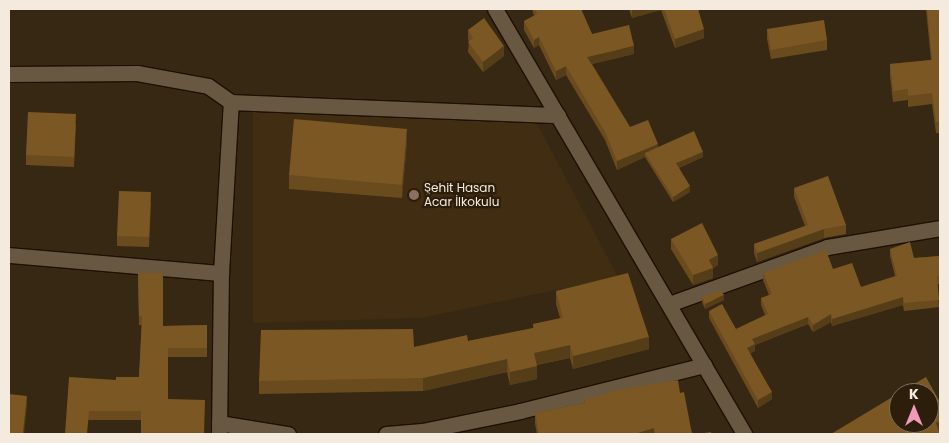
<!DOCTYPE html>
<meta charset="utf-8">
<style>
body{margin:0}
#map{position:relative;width:949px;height:443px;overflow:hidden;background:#372814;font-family:Poppins,sans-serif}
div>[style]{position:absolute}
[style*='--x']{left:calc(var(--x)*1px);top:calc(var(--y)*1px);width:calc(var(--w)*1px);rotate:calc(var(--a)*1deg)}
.built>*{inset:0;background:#402d12}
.roads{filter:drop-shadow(1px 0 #1e1000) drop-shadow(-1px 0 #1e1000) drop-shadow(0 1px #1e1000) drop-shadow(0 -1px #1e1000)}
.street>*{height:15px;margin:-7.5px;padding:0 7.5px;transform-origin:7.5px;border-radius:7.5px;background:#685842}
.wall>*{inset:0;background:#694b1e}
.shaded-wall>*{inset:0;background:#553d18}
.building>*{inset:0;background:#7a5723}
.dots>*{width:14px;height:14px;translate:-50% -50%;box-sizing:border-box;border:2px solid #2c1e0a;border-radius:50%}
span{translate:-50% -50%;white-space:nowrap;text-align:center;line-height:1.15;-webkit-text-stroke:4.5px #2c1e0a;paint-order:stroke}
.poi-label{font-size:12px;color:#f4eade}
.left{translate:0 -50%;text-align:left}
.frame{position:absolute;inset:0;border:10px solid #f4eade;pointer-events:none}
.north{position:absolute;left:889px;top:383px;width:50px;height:50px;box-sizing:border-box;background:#2c1e0a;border:1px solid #7c705f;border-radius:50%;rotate:0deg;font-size:14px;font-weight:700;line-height:20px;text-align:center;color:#f4eade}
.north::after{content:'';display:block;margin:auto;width:18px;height:22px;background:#f09ab5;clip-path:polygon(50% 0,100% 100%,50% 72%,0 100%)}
</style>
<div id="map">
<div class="built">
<div style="clip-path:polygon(253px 105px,532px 114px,618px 277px,421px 318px,253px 323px)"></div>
</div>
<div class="roads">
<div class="street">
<div style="--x:495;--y:9;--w:493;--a:59.6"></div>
<div style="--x:9;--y:74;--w:128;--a:-0.4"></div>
<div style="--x:137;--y:73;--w:72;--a:10.4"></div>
<div style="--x:208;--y:86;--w:28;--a:35"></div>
<div style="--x:231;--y:102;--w:327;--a:2.3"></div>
<div style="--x:9;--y:255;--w:213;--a:4.9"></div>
<div style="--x:669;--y:304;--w:168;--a:-19.8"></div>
<div style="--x:827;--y:247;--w:115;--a:-9.5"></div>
<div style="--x:219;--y:423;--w:70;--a:9.1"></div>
<div style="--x:219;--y:434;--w:161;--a:-89.3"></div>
<div style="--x:221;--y:273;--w:171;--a:-86.7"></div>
<div style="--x:386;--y:434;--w:36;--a:-5"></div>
<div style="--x:422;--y:431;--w:100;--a:-11.5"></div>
<div style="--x:520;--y:411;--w:190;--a:-14"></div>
</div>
</div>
<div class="wall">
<div style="clip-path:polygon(532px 9px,581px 9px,592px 34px,634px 54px,592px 64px,630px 127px,658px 147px,703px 157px,679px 168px,690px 192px,673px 202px,645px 157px,617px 170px,605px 140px,566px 75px,556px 80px,539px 45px,534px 48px,524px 30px,524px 21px,534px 16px)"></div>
<div style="clip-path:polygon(629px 9px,698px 9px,704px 38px,675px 48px,661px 10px,632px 18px)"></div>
<div style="clip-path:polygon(926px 9px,940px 9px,940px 133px,936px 133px,932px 104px,908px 107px,908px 100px,893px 102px,890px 76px,890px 64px,931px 60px)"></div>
<div style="clip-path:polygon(767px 29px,827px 40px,827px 50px,771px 59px,767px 39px)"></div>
<div style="clip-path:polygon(468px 30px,504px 56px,483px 72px,468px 52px,469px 41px,468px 40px)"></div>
<div style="clip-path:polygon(76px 124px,74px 167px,26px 165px,26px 155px)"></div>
<div style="clip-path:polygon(407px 142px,402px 198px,289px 189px,289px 175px)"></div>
<div style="clip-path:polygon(794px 188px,846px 225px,846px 234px,824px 238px,757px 262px,754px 253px,754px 244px,805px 226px,794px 197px)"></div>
<div style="clip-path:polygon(151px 202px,149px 247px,117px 246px,117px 236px)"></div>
<div style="clip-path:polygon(671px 239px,718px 265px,713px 268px,713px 278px,693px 285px,671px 249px)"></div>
<div style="clip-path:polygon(890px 249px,914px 258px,940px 256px,940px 284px,937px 284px,939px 307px,904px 311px,903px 305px,832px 326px,831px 322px,813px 332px,808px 324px,755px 345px,755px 351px,750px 353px,772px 399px,758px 408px,709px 318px,709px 311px,736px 329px,765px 315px,761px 305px,761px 298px,769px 295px,763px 280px,763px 273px,833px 269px,861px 287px,895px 276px,890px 256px)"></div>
<div style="clip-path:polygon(138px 273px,163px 326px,207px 325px,207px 357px,168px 357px,141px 420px,89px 420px,65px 434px,116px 380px,139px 377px,142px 325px,139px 325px)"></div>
<div style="clip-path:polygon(556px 291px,649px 349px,573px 369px,570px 358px,537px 365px,537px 379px,510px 385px,507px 372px,423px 391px,259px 394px,259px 381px,414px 347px,468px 341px,533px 328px,533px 324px,560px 318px,556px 304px)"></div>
<div style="clip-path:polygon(702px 297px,724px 300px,705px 309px,702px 302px)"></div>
<div style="clip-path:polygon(680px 393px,692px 434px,537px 434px,535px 424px,535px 413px,584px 403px,584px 400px)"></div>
</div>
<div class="shaded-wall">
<div style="clip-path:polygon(632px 9px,661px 9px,661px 10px,632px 18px)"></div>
<div style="clip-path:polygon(704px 29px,704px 38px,675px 48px,675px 39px)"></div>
<div style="clip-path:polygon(539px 37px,539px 45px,534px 48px,534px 40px)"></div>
<div style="clip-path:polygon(504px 46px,504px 56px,483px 72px,483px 62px)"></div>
<div style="clip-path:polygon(634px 46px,634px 54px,587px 65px,587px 57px)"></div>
<div style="clip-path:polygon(566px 66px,566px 75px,556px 80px,556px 71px)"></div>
<div style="clip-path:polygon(407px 129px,407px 142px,402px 198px,402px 185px)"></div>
<div style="clip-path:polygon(658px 144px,658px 152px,645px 153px,645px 157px,617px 170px,617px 161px)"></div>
<div style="clip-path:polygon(703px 152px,703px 157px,676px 169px,676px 163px)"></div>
<div style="clip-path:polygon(690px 186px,690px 192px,673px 202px,673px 197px)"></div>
<div style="clip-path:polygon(824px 229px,824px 238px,757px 262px,757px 253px)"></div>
<div style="clip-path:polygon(718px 255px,718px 265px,709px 270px,709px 260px)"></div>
<div style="clip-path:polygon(713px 268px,713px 278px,693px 285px,693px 275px)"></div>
<div style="clip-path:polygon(724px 295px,724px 300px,705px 309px,705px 304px)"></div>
<div style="clip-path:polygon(903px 297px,903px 305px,832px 326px,832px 319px)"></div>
<div style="clip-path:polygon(831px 314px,831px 322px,813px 332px,813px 325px)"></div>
<div style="clip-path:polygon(808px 317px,808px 324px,755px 345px,755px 351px,747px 355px,747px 348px,752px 339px)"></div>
<div style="clip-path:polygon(649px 337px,649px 349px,573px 369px,573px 356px)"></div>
<div style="clip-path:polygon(570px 345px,570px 358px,534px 365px,534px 353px)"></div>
<div style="clip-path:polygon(507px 359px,507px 372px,423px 391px,423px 378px)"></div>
<div style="clip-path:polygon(537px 366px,537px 379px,510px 385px,510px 372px)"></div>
<div style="clip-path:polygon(772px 392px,772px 399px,758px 408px,758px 400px)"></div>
<div style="clip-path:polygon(27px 396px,27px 405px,24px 434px,23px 434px)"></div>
<div style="clip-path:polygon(940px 421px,940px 434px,936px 423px)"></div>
<div style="clip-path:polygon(654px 428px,654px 434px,634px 434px)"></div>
</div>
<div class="building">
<div style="clip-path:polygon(535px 9px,581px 9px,592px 34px,629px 25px,634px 46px,587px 57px,630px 127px,648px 120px,658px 144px,617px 161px,605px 132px,566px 66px,556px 71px,539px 37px,534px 40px,524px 21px,537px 14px)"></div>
<div style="clip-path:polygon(664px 9px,698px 9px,704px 29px,675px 39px)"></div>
<div style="clip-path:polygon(927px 9px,940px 9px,940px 121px,936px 122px,932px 93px,908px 96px,908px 89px,893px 91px,890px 64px,932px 60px)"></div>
<div style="clip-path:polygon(484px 18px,504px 46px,483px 62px,468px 42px,473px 38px,468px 30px)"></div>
<div style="clip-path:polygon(824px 20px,827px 40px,771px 50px,767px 29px)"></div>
<div style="clip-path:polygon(28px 112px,76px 114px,74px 157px,26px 155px)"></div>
<div style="clip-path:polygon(294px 119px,407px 129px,402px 185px,289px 175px)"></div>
<div style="clip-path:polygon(694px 131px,703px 152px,676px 163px,690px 186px,673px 197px,645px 153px)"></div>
<div style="clip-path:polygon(828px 176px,846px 225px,824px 229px,757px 253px,754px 244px,808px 225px,794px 188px)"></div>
<div style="clip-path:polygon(119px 191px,151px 192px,149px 237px,117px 236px)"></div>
<div style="clip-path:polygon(702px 223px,718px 255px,709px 260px,713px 268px,693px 275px,671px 239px)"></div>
<div style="clip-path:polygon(910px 242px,914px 258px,940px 256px,940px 276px,937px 276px,939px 300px,904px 303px,903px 297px,832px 319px,831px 314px,813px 325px,808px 317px,752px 339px,755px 344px,747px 348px,772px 392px,758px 400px,709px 311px,722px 304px,736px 329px,768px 314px,761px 298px,772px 294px,763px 273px,826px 250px,833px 269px,852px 263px,861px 287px,897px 276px,890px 249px)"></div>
<div style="clip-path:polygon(138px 273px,163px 273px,163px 326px,207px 325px,207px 348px,168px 348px,168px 399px,205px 400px,204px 434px,141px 434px,141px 411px,89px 411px,87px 434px,65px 434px,69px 377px,116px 380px,116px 377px,139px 377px,142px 316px,139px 316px)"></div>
<div style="clip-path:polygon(628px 273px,649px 337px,573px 356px,570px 345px,534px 353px,537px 366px,510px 372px,507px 359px,423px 378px,259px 381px,261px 330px,413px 329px,414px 347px,467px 335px,468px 341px,534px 328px,533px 324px,563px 318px,556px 291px)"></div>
<div style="clip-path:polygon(721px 290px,724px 295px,705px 304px,702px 297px)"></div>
<div style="clip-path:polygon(926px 377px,940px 402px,940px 421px,936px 423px,940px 434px,831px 434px,899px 393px,899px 423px,929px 423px,929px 393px,899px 393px)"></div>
<div style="clip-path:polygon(678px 380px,680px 393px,684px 392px,692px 434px,655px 434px,654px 428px,634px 434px,539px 434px,535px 413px,585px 403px,584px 400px,617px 390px)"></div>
<div style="clip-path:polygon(9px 394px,27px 396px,23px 434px,9px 434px)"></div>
<div style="clip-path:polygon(711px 432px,711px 434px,697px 434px)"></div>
</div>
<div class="dots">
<div style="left:414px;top:195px;background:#8d6e63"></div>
</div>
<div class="poi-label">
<span class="left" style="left:424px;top:195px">Şehit Hasan<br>Acar İlkokulu</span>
</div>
<div class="frame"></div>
<div class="north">K</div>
</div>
